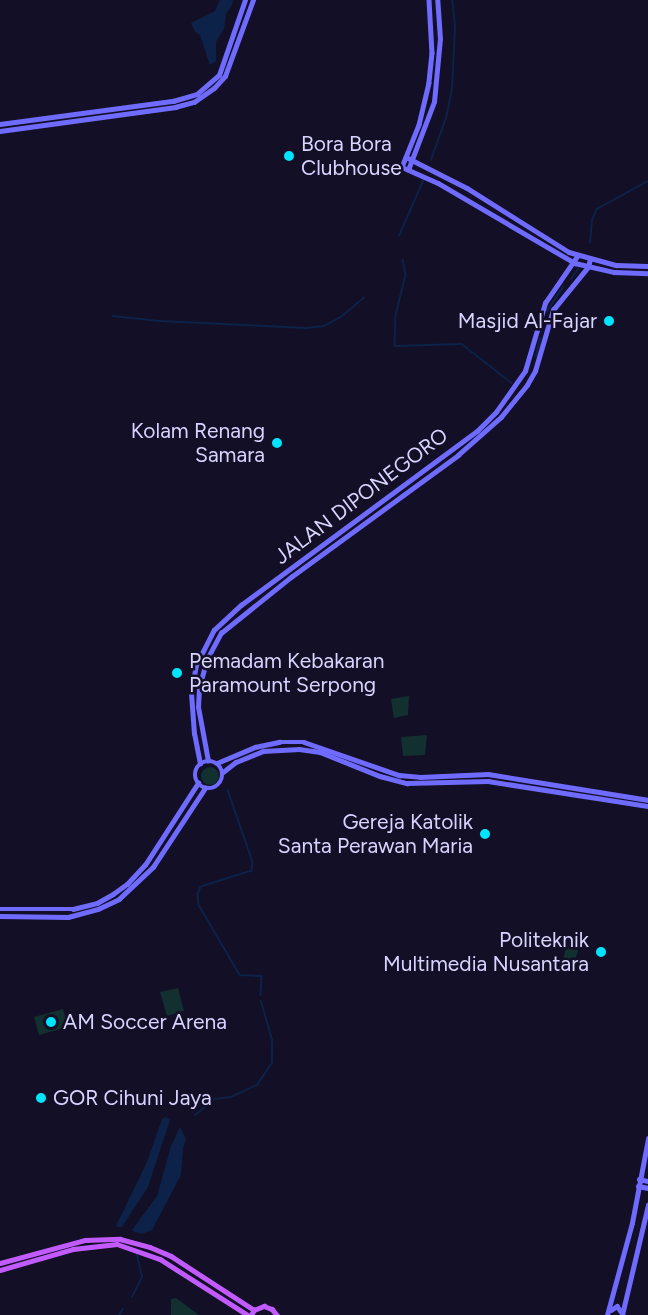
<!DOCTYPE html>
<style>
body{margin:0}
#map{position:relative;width:648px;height:1315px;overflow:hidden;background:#130f26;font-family:Figtree,sans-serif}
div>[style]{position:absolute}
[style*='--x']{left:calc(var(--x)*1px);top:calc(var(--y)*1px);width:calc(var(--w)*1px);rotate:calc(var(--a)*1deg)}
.green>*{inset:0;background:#12302f}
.round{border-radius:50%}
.water>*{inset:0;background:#0c2248}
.stream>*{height:1.5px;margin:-0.75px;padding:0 0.75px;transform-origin:0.75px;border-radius:0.75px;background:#0c2248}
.secondary>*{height:4.5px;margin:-2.25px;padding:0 2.25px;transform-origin:2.25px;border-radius:2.25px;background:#6f6bff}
.secondary>.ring{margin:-2.25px;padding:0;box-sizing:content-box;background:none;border:4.5px solid #6f6bff;border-radius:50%}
.primary>*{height:4.5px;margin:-2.25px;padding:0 2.25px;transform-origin:2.25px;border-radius:2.25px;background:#c25bff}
.dots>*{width:16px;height:16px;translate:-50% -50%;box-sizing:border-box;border:3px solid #130f26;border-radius:50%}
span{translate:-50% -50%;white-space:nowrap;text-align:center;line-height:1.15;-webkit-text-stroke:5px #130f26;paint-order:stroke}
.poi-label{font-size:21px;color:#d9d4ff}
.left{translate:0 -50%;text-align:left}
.right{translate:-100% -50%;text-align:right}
.street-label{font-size:21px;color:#d9d4ff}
</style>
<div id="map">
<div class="green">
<div style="clip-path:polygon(409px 696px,408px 715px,394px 718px,391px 699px)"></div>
<div style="clip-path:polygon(427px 735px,425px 755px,403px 756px,401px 737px)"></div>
<div class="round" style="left:201px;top:767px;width:18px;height:18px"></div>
<div style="clip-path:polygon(566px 947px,578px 950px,573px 969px,562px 966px)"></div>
<div style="clip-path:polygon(178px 988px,184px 1011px,167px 1016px,160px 992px)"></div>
<div style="clip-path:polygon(63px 1009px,68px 1027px,39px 1035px,34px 1017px)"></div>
<div style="clip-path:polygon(176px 1298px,199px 1315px,171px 1315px,171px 1299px)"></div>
</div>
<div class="water">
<div style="clip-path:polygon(220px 0,233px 0,232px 5px,226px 14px,224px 29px,216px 42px,216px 61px,210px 65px,200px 35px,195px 32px,191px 23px,215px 11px)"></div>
<div style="clip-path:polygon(166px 1117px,170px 1120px,148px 1187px,122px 1227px,119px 1227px,116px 1226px,147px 1162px,162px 1119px)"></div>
<div style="clip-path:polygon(180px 1127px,186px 1139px,183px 1148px,181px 1175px,152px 1230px,142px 1234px,135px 1232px,132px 1230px,157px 1196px,171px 1146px)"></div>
</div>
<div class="stream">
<div style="--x:431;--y:160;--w:45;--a:-70.3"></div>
<div style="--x:446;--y:118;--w:30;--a:-78"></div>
<div style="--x:452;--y:89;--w:62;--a:-87.2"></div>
<div style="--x:455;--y:27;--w:27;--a:-96"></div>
<div style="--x:399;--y:236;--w:60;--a:-66.4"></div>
<div style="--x:590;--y:243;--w:23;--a:-85"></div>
<div style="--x:592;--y:220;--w:12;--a:-66"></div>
<div style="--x:597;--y:209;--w:58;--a:-28.8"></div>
<div style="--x:403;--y:260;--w:15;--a:79"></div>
<div style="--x:406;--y:275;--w:41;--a:104"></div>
<div style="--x:396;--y:315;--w:31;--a:92"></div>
<div style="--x:395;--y:346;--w:67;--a:-1.7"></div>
<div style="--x:462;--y:344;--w:63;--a:38"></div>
<div style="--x:571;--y:279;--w:16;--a:-55"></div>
<div style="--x:547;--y:311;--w:29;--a:-56"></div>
<div style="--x:113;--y:316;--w:47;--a:6.1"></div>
<div style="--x:160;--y:321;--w:146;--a:2.7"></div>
<div style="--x:306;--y:328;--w:18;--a:-6"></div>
<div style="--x:324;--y:326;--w:19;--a:-28"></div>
<div style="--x:341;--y:317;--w:30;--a:-40"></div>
<div style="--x:540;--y:332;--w:5;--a:-68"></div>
<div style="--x:536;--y:357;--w:19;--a:-78"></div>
<div style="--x:228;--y:790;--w:76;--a:70.9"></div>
<div style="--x:253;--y:862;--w:9;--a:96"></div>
<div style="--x:252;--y:871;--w:53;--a:162.6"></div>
<div style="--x:201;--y:887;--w:8;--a:113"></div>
<div style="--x:198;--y:894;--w:11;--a:85"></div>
<div style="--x:199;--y:905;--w:81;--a:59.6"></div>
<div style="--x:240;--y:975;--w:22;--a:3"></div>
<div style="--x:262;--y:976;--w:19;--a:93"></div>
<div style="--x:195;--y:1115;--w:26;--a:-39"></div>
<div style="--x:215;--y:1099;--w:16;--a:-7"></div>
<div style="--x:231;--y:1097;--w:29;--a:-25"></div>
<div style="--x:257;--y:1085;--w:27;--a:-56"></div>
<div style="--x:272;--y:1063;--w:23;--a:-90"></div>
<div style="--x:272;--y:1040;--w:40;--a:-106"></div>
<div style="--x:132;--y:1297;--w:22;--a:-63"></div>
<div style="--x:142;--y:1277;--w:26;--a:-103"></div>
<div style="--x:119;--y:1315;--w:7;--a:-56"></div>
</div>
<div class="secondary">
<div style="--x:429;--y:0;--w:53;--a:86.8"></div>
<div style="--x:432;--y:53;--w:30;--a:96"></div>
<div style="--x:429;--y:83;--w:43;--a:103.4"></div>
<div style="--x:419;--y:125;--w:45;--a:112"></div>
<div style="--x:402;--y:167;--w:39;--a:24"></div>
<div style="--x:438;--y:183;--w:159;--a:30.3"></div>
<div style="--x:575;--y:263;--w:40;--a:13"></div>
<div style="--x:614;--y:272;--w:34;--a:2"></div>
<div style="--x:0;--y:124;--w:175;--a:-7.6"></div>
<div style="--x:173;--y:101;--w:25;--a:-16"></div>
<div style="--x:197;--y:94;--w:29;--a:-41"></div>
<div style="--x:219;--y:75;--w:79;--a:-70.9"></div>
<div style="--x:0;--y:131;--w:177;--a:-7.8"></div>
<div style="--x:175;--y:107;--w:20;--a:-15"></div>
<div style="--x:194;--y:102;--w:24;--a:-35"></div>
<div style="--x:214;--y:88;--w:16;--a:-47"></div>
<div style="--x:225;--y:76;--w:81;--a:-69.8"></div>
<div style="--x:406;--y:157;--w:68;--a:26.9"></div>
<div style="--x:467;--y:188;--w:120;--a:32.1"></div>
<div style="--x:569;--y:252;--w:49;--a:15.5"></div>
<div style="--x:616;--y:265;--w:32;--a:2"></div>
<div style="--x:408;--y:170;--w:73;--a:-69.1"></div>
<div style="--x:434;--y:102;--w:63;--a:-84.6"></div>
<div style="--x:440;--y:39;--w:39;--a:-94"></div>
<div style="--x:208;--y:761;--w:55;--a:-100.5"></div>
<div style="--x:198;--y:707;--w:19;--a:-87"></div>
<div style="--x:199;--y:688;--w:28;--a:-75"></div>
<div style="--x:206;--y:661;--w:32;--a:-62"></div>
<div style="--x:221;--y:633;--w:90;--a:-38.7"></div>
<div style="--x:291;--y:577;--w:207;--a:-36.1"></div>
<div style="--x:458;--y:455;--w:57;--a:-41.5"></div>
<div style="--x:501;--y:417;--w:41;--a:-50.9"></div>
<div style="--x:527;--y:385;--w:16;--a:-60"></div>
<div style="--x:535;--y:371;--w:64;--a:-73.6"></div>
<div style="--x:553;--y:310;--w:55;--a:-50.9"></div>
<div style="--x:588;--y:267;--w:8;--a:-76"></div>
<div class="ring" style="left:195px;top:761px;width:23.5px;height:23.5px"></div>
<div style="--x:217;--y:763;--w:41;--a:-22.8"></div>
<div style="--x:255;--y:747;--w:25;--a:-12"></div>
<div style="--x:279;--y:742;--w:25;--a:0"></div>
<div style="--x:304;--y:742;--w:101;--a:19.2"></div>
<div style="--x:399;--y:775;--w:21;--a:5"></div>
<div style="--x:420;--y:777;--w:68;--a:-2.5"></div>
<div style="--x:488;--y:774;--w:162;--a:9.2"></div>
<div style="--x:200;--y:764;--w:31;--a:-101"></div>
<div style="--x:194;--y:734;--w:41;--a:-94.2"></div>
<div style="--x:191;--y:693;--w:28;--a:-80"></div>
<div style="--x:196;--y:665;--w:39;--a:-63"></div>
<div style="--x:214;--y:630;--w:37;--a:-43"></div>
<div style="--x:241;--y:605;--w:293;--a:-36.4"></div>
<div style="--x:477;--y:431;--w:27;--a:-45"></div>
<div style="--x:496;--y:412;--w:50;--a:-54.7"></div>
<div style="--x:525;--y:371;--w:71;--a:-73.6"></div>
<div style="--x:545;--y:303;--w:58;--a:-55.5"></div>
<div style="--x:223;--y:772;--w:16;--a:-38"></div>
<div style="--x:236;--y:762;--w:29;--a:-22"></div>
<div style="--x:263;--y:751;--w:36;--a:-3"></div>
<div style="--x:299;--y:749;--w:21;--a:8"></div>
<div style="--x:320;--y:752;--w:65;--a:21.8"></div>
<div style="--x:380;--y:776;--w:28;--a:15"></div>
<div style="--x:407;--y:783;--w:81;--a:-1.4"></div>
<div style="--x:488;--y:781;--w:162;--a:8.9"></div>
<div style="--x:0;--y:909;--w:73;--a:0"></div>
<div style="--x:73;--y:909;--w:25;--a:-14"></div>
<div style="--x:97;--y:903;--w:18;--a:-29"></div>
<div style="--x:113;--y:894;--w:17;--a:-36"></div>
<div style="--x:127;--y:884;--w:26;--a:-47"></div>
<div style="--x:145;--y:865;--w:98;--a:-57.1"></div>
<div style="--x:0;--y:916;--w:68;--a:0.8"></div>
<div style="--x:68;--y:917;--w:31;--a:-15"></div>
<div style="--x:98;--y:909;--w:23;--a:-25"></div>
<div style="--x:119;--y:899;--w:47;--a:-43.3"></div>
<div style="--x:153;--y:867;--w:95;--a:-56.6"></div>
<div style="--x:639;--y:1179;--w:9;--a:13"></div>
<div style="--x:638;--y:1186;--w:10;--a:11"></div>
<div style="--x:611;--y:1310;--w:7;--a:-34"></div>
<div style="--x:617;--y:1306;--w:9;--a:54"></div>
<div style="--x:607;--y:1315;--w:95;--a:-74.8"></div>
<div style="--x:632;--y:1223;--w:86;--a:-79.2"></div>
<div style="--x:622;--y:1315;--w:113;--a:-76.7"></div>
</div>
<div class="primary">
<div style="--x:0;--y:1263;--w:88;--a:-15.1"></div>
<div style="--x:85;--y:1240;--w:35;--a:-2"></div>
<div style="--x:120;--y:1239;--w:31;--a:15"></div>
<div style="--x:150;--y:1247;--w:23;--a:23"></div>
<div style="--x:171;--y:1256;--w:99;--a:33"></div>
<div style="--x:0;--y:1270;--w:76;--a:-16"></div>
<div style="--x:73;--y:1249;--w:44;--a:-6.5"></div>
<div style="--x:117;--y:1244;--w:46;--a:19.2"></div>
<div style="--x:160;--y:1259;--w:104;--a:32.5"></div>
<div style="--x:251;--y:1315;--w:6;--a:-59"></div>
<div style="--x:254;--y:1310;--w:11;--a:-22"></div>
<div style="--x:264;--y:1306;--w:9;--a:21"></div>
<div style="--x:272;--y:1309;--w:8;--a:50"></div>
</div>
<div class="dots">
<div style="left:289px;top:156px;background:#00e5ff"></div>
<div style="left:609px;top:321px;background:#00e5ff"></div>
<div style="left:277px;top:443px;background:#00e5ff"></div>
<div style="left:177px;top:673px;background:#00e5ff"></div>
<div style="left:485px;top:834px;background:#00e5ff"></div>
<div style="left:601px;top:952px;background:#00e5ff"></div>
<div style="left:51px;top:1022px;background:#00e5ff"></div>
<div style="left:41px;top:1098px;background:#00e5ff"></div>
</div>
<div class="poi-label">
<span class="left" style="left:301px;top:156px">Bora Bora<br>Clubhouse</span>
<span class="right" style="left:597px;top:321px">Masjid Al-Fajar</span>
<span class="right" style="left:265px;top:443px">Kolam Renang<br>Samara</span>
<span class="left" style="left:189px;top:673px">Pemadam Kebakaran<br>Paramount Serpong</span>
<span class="right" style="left:473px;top:834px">Gereja Katolik<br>Santa Perawan Maria</span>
<span class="right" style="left:589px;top:952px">Politeknik<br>Multimedia Nusantara</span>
<span class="left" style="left:63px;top:1022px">AM Soccer Arena</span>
<span class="left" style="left:53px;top:1098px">GOR Cihuni Jaya</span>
</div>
<div class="street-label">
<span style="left:361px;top:496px;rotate:-37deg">JALAN DIPONEGORO</span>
</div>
</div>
